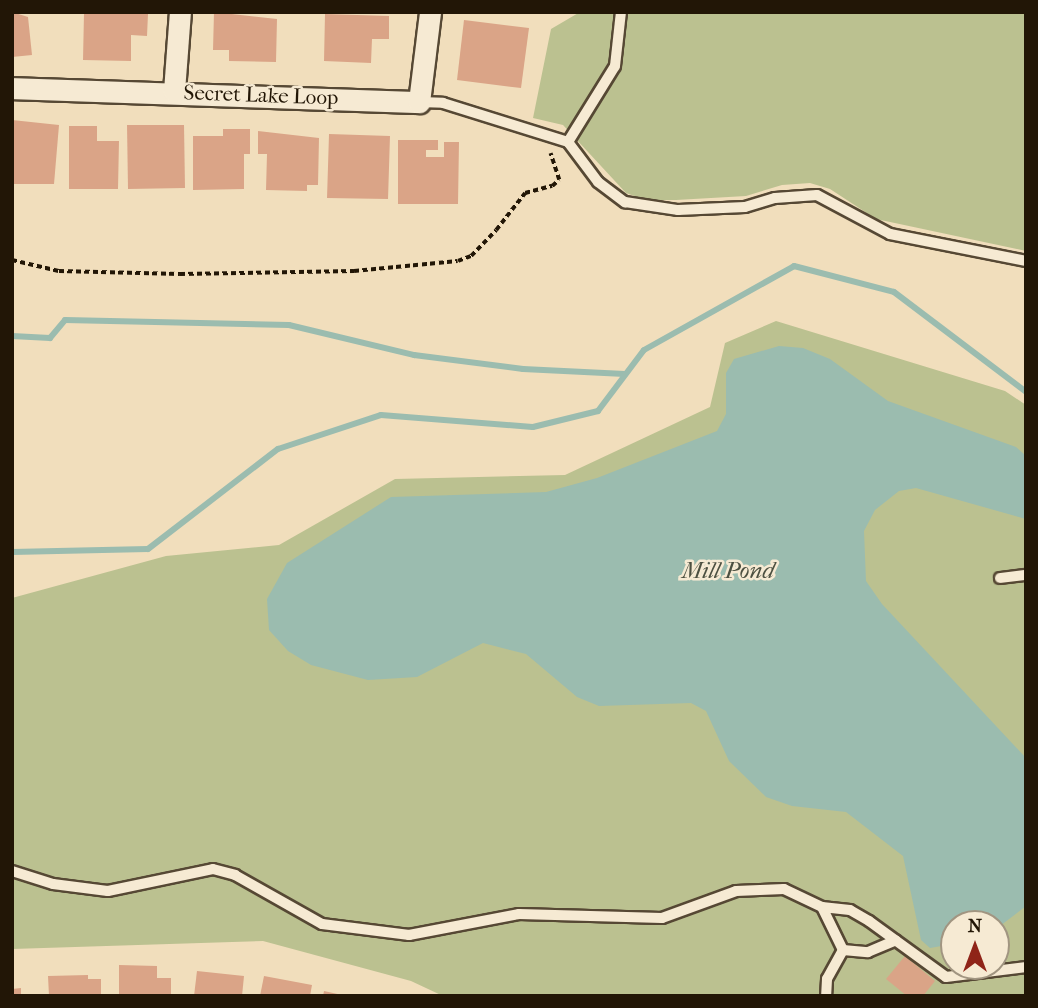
<!DOCTYPE html>
<style>
body{margin:0}
#map{position:relative;width:1038px;height:1008px;overflow:hidden;background:#f1debc;font-family:"IM FELL French Canon",serif}
div>[style]{position:absolute}
[style*='--x']{left:calc(var(--x)*1px);top:calc(var(--y)*1px);width:calc(var(--w)*1px);rotate:calc(var(--a)*1deg)}
.green>*{inset:0;background:#bbc190}
.water>*{inset:0;background:#9bbcaf}
.stream>*{height:6px;margin:-3px;padding:0 3px;transform-origin:3px;border-radius:3px;background:#9bbcaf}
.building>*{inset:0;background:#daa487}
.path>*{height:3.5px;margin-top:-1.75px;transform-origin:0;background:repeating-linear-gradient(90deg,#221606 0 5px,transparent 0 8.5px)}
.roads{filter:drop-shadow(2px 0 #564834) drop-shadow(-2px 0 #564834) drop-shadow(0 2px #564834) drop-shadow(0 -2px #564834)}
.service>*{height:10px;margin:-5px;padding:0 5px;transform-origin:5px;border-radius:5px;background:#f6ead3}
.minor>*{height:21px;margin:-10.5px;padding:0 10.5px;transform-origin:10.5px;border-radius:10.5px;background:#f6ead3}
span{translate:-50% -50%;white-space:nowrap;text-align:center;line-height:1.15;-webkit-text-stroke:5px #f6ead3;paint-order:stroke}
.street-label{font-size:21px;color:#221606}
.water-label{font-size:23px;color:#4c5041;font-style:italic}
.frame{position:absolute;inset:0;border:14px solid #221606;pointer-events:none}
.north{position:absolute;left:940px;top:910px;width:70px;height:70px;box-sizing:border-box;background:#f6ead3;border:2px solid #a19581;border-radius:50%;rotate:0deg;font-size:19px;font-weight:700;line-height:28px;text-align:center;color:#221606}
.north::after{content:'';display:block;margin:auto;width:24px;height:32px;background:#8f2418;clip-path:polygon(50% 0,100% 100%,50% 72%,0 100%)}
</style>
<div id="map">
<div class="green">
<div style="clip-path:polygon(580px 12px,1026px 12px,1026px 251px,876px 219px,830px 189px,810px 183px,782px 185px,746px 196px,676px 200px,646px 200px,626px 193px,563px 125px,533px 118px,551px 29px)"></div>
<div style="clip-path:polygon(evenodd,776px 321px,1005px 391px,1026px 405px,1026px 996px,443px 996px,411px 981px,263px 941px,12px 949px,12px 598px,166px 556px,279px 545px,395px 479px,565px 475px,710px 407px,725px 343px,776px 321px,954px 924px,996px 924px,996px 966px,954px 966px,954px 924px)"></div>
</div>
<div class="water">
<div style="clip-path:polygon(779px 346px,803px 348px,830px 359px,888px 401px,1016px 447px,1026px 456px,1026px 519px,916px 488px,899px 491px,875px 510px,864px 531px,866px 581px,882px 604px,1026px 758px,1026px 906px,996px 929px,996px 924px,954px 924px,953px 944px,930px 948px,921px 940px,903px 856px,846px 812px,792px 806px,766px 797px,729px 761px,706px 711px,691px 703px,599px 706px,577px 697px,526px 654px,483px 643px,417px 677px,368px 680px,311px 665px,288px 651px,269px 630px,267px 599px,287px 563px,391px 497px,546px 492px,597px 478px,717px 431px,726px 414px,726px 373px,734px 359px)"></div>
</div>
<div class="stream">
<div style="--x:12;--y:336;--w:38;--a:3"></div>
<div style="--x:50;--y:338;--w:23;--a:-50"></div>
<div style="--x:65;--y:320;--w:224;--a:1.3"></div>
<div style="--x:289;--y:325;--w:129;--a:13.5"></div>
<div style="--x:414;--y:355;--w:110;--a:7.3"></div>
<div style="--x:523;--y:369;--w:102;--a:2.8"></div>
<div style="--x:12;--y:552;--w:136;--a:-1.3"></div>
<div style="--x:148;--y:549;--w:164;--a:-37.6"></div>
<div style="--x:278;--y:449;--w:108;--a:-18.3"></div>
<div style="--x:381;--y:415;--w:152;--a:4.5"></div>
<div style="--x:533;--y:427;--w:67;--a:-13.8"></div>
<div style="--x:598;--y:411;--w:76;--a:-53"></div>
<div style="--x:644;--y:350;--w:172;--a:-29.2"></div>
<div style="--x:794;--y:266;--w:103;--a:14.6"></div>
<div style="--x:894;--y:292;--w:166;--a:37.1"></div>
</div>
<div class="building">
<div style="clip-path:polygon(12px 12px,28px 17px,32px 55px,12px 57px)"></div>
<div style="clip-path:polygon(214px 12px,277px 19px,276px 62px,229px 61px,229px 50px,213px 50px)"></div>
<div style="clip-path:polygon(84px 13px,148px 14px,147px 36px,131px 35px,131px 61px,83px 60px)"></div>
<div style="clip-path:polygon(325px 14px,389px 16px,389px 39px,372px 39px,371px 63px,324px 61px)"></div>
<div style="clip-path:polygon(464px 20px,529px 28px,521px 88px,457px 80px)"></div>
<div style="clip-path:polygon(12px 120px,59px 125px,54px 184px,12px 184px)"></div>
<div style="clip-path:polygon(127px 125px,184px 125px,185px 188px,128px 189px)"></div>
<div style="clip-path:polygon(69px 126px,97px 126px,97px 141px,119px 141px,118px 189px,69px 189px)"></div>
<div style="clip-path:polygon(223px 129px,250px 129px,250px 154px,244px 154px,244px 189px,193px 190px,193px 136px,223px 136px)"></div>
<div style="clip-path:polygon(258px 131px,319px 138px,318px 185px,307px 185px,307px 191px,266px 190px,267px 154px,258px 154px)"></div>
<div style="clip-path:polygon(329px 134px,390px 136px,388px 199px,327px 198px)"></div>
<div style="clip-path:polygon(398px 140px,438px 140px,438px 150px,426px 150px,426px 157px,444px 157px,444px 142px,459px 142px,458px 204px,398px 204px)"></div>
<div style="clip-path:polygon(905px 956px,935px 981px,923px 996px,907px 996px,886px 979px)"></div>
<div style="clip-path:polygon(119px 965px,157px 966px,157px 978px,171px 978px,171px 996px,119px 996px)"></div>
<div style="clip-path:polygon(197px 971px,244px 976px,242px 996px,194px 996px)"></div>
<div style="clip-path:polygon(88px 975px,88px 979px,101px 979px,101px 996px,49px 996px,48px 976px)"></div>
<div style="clip-path:polygon(264px 976px,312px 985px,310px 996px,260px 996px)"></div>
<div style="clip-path:polygon(21px 988px,21px 996px,12px 996px,12px 989px)"></div>
<div style="clip-path:polygon(324px 991px,342px 995px,342px 996px,323px 996px)"></div>
</div>
<div class="path">
<div style="--x:12;--y:260;--w:48;--a:13.2"></div>
<div style="--x:59;--y:271;--w:121;--a:1.4"></div>
<div style="--x:180;--y:274;--w:174;--a:-1"></div>
<div style="--x:354;--y:271;--w:104;--a:-5.5"></div>
<div style="--x:458;--y:261;--w:14;--a:-21"></div>
<div style="--x:471;--y:256;--w:36;--a:-46"></div>
<div style="--x:496;--y:230;--w:47;--a:-51.9"></div>
<div style="--x:525;--y:193;--w:28;--a:-15"></div>
<div style="--x:552;--y:186;--w:9;--a:-41"></div>
<div style="--x:559;--y:180;--w:28;--a:-108"></div>
</div>
<div class="roads">
<div class="service">
<div style="--x:419;--y:102;--w:24;--a:2"></div>
<div style="--x:443;--y:103;--w:131;--a:17.3"></div>
<div style="--x:568;--y:142;--w:50;--a:53.1"></div>
<div style="--x:598;--y:182;--w:34;--a:37"></div>
<div style="--x:625;--y:202;--w:54;--a:8.6"></div>
<div style="--x:678;--y:210;--w:67;--a:-2.6"></div>
<div style="--x:745;--y:207;--w:31;--a:-17"></div>
<div style="--x:775;--y:198;--w:42;--a:-4.1"></div>
<div style="--x:817;--y:195;--w:83;--a:28.1"></div>
<div style="--x:890;--y:234;--w:139;--a:11.2"></div>
<div style="--x:568;--y:142;--w:89;--a:-58.3"></div>
<div style="--x:615;--y:66;--w:54;--a:-83.7"></div>
<div style="--x:1000;--y:578;--w:26;--a:-7"></div>
<div style="--x:12;--y:871;--w:43;--a:17.6"></div>
<div style="--x:53;--y:884;--w:55;--a:7.3"></div>
<div style="--x:108;--y:891;--w:107;--a:-11.8"></div>
<div style="--x:213;--y:869;--w:23;--a:15"></div>
<div style="--x:235;--y:875;--w:100;--a:29.4"></div>
<div style="--x:322;--y:924;--w:88;--a:7.2"></div>
<div style="--x:409;--y:935;--w:112;--a:-10.8"></div>
<div style="--x:519;--y:914;--w:143;--a:1.6"></div>
<div style="--x:662;--y:918;--w:79;--a:-20"></div>
<div style="--x:736;--y:891;--w:48;--a:-2.4"></div>
<div style="--x:784;--y:889;--w:42;--a:25.3"></div>
<div style="--x:822;--y:907;--w:48;--a:64"></div>
<div style="--x:843;--y:950;--w:33;--a:119"></div>
<div style="--x:827;--y:979;--w:17;--a:93"></div>
<div style="--x:822;--y:907;--w:28;--a:6"></div>
<div style="--x:850;--y:910;--w:22;--a:30"></div>
<div style="--x:869;--y:921;--w:95;--a:36"></div>
<div style="--x:946;--y:977;--w:81;--a:-7.1"></div>
<div style="--x:843;--y:950;--w:25;--a:5"></div>
<div style="--x:868;--y:952;--w:30;--a:-23"></div>
</div>
<div class="minor">
<div style="--x:12;--y:88;--w:407;--a:2"></div>
<div style="--x:419;--y:102;--w:91;--a:-83"></div>
<div style="--x:174;--y:91;--w:79;--a:-85.7"></div>
</div>
</div>
<div class="street-label">
<span style="left:261px;top:95px;rotate:2deg">Secret Lake Loop</span>
</div>
<div class="water-label">
<span style="left:728px;top:571px">Mill Pond</span>
</div>
<div class="frame"></div>
<div class="north">N</div>
</div>
